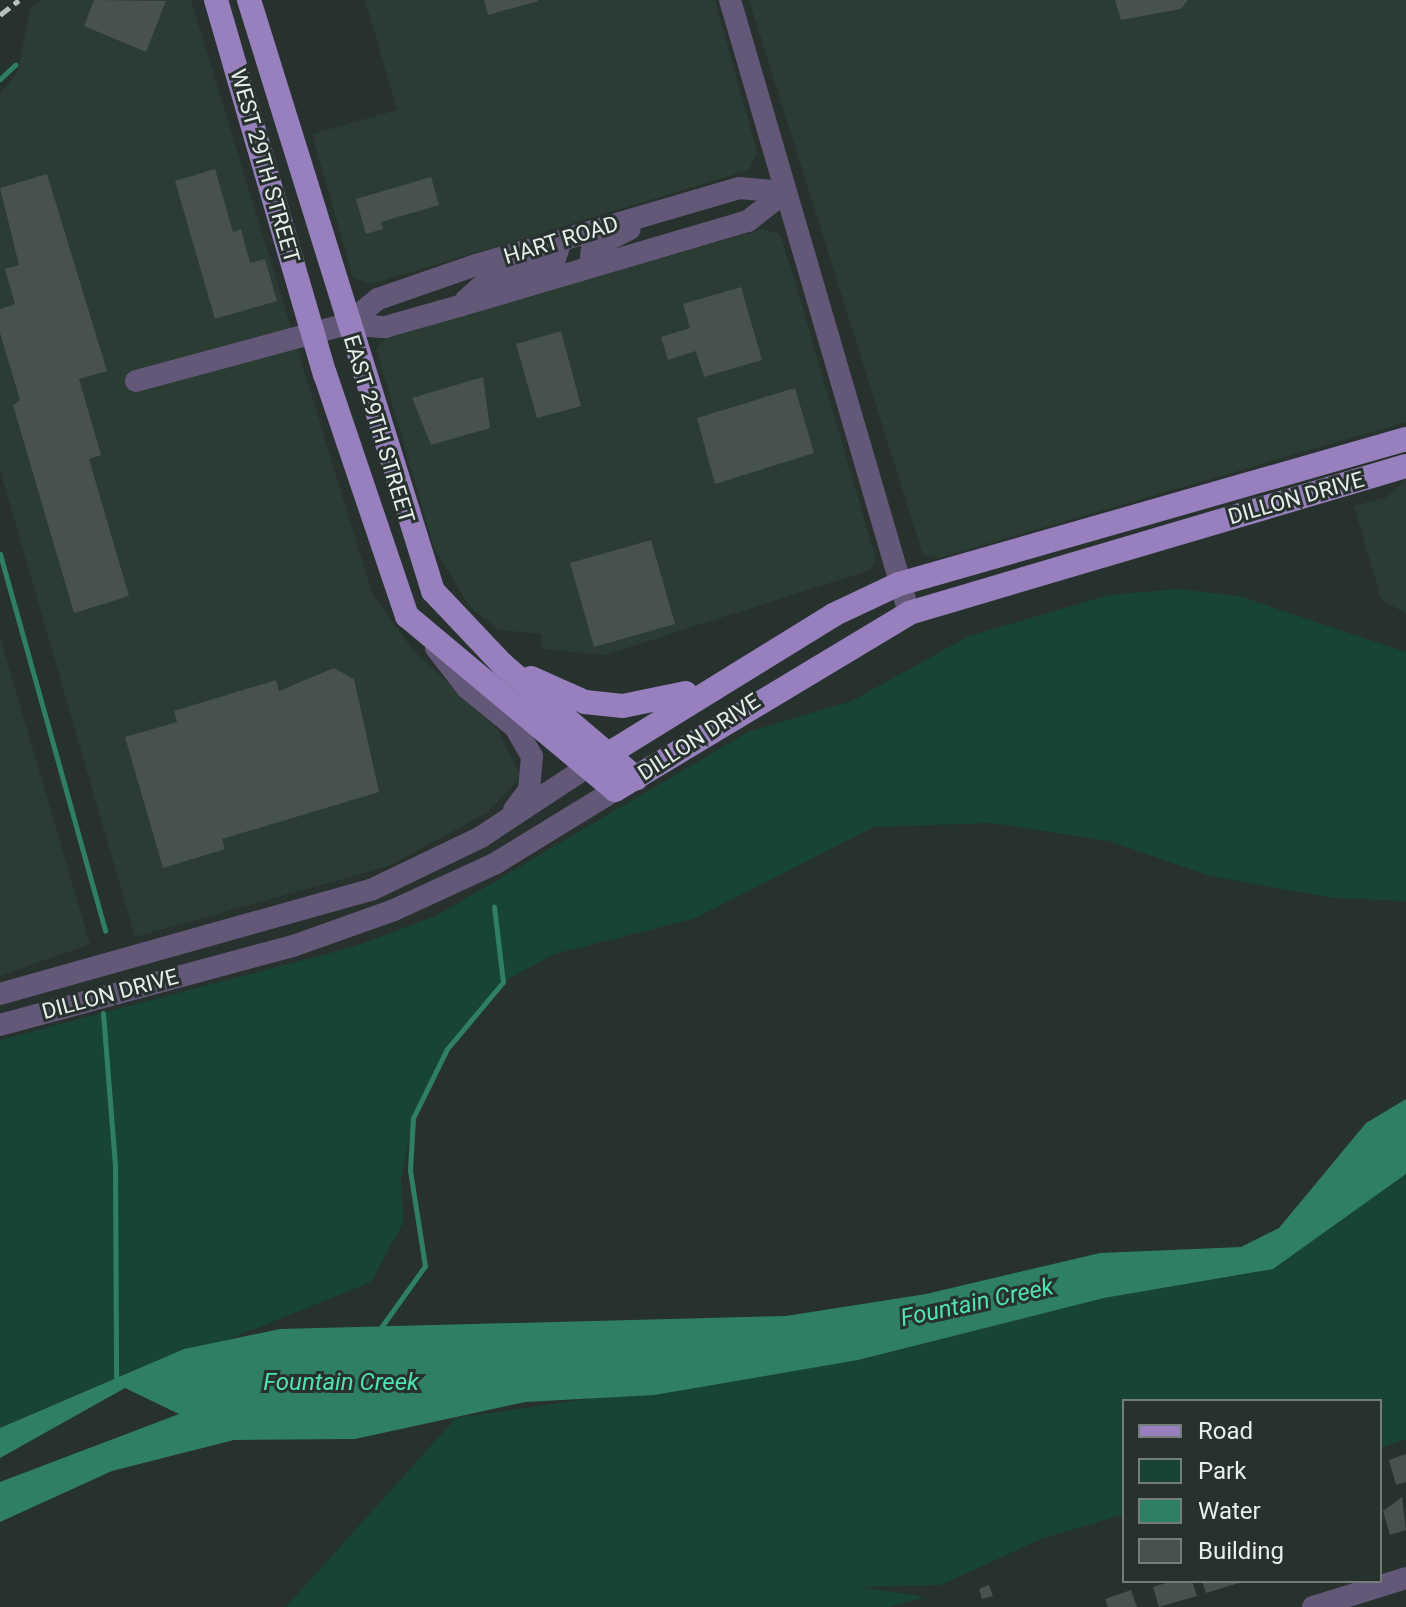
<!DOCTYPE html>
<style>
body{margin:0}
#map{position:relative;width:1406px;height:1607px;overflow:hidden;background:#27312d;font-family:Roboto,sans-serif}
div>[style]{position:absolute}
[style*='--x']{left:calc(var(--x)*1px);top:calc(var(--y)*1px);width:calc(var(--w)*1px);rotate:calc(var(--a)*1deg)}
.built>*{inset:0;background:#2b3c35}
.green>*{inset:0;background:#174436}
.water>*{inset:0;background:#2e7f65}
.stream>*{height:5px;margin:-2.5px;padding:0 2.5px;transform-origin:2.5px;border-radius:2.5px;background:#2e7f65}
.building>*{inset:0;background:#47514d}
.minor>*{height:22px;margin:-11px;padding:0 11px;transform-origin:11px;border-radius:11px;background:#635877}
.major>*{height:24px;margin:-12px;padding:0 12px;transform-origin:12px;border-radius:12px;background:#9780bd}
.rail>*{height:5px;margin-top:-2.5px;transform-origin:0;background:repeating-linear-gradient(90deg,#b8bfbc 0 12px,transparent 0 18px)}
span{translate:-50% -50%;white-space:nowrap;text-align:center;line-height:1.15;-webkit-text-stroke:6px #27312d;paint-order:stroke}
.street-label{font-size:22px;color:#e8eeeb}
.water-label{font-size:24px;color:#50e3b6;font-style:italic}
.legend{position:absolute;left:1122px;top:1399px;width:260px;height:184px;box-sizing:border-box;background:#27312d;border:2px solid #747d79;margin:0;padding:10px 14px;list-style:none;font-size:24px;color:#e8eeeb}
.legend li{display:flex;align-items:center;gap:16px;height:40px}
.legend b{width:40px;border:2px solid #747d79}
</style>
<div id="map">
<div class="built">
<div style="clip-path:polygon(42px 0,191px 0,372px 593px,412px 649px,497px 729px,521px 776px,488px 812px,389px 866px,135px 937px,0 470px,0 94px,18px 71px,30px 9px)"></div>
<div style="clip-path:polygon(365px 0,715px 0,757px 152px,749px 170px,372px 284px,353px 278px,312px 134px,397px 110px)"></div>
<div style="clip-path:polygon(749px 0,1406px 0,1406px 422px,939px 558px,923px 555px)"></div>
<div style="clip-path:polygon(763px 229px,780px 234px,793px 275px,868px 532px,876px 560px,870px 570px,605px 655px,542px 649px,541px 634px,499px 630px,470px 607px,434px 548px,376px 348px,389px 336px)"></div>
<div style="clip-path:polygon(1406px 480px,1406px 614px,1381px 599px,1354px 506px,1387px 497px)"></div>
<div style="clip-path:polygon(0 637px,90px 944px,0 976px)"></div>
</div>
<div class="green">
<div style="clip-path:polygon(1179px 589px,1239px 596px,1406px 652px,1406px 901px,1334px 898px,1210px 876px,1109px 841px,991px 823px,874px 827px,693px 919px,554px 954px,503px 982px,447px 1049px,414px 1117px,401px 1179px,403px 1223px,371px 1282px,227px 1340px,184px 1349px,0 1428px,0 1040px,353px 947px,438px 915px,748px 732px,852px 701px,969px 636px,1109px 595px)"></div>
<div style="clip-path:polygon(1406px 1174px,1406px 1439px,1380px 1448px,1380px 1401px,1124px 1401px,1124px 1514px,1041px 1539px,941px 1585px,859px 1587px,926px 1597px,889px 1607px,286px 1607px,456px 1418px,858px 1360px,1104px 1298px,1273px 1269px)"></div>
</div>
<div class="water">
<div style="clip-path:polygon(1406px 1099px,1406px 1174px,1273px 1269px,1104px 1298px,858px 1360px,654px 1395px,525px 1402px,355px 1439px,234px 1440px,112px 1471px,0 1522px,0 1482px,179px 1414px,125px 1388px,0 1458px,0 1428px,184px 1349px,280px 1329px,786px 1316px,926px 1294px,1100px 1253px,1241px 1247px,1279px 1228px,1366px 1123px)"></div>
</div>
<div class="stream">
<div style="--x:0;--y:79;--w:21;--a:-43"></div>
<div style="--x:0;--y:554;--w:391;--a:74.4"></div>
<div style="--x:103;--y:1013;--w:151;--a:85.5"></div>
<div style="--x:115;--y:1164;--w:213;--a:89.7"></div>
<div style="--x:382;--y:1326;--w:74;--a:-54.4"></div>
<div style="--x:425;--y:1266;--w:97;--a:-98.9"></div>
<div style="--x:410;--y:1170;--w:52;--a:-86.7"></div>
<div style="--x:413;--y:1118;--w:77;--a:-63.8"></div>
<div style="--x:447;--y:1049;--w:87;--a:-50.1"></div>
<div style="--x:503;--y:982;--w:76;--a:-96.8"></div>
</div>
<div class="building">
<div style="clip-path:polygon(94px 0,166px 1px,146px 52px,84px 26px)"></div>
<div style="clip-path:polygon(484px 0,538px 0,538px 1px,488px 15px)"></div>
<div style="clip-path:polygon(1115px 0,1187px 0,1187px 1px,1181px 9px,1121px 20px)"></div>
<div style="clip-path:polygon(215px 169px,233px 232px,241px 229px,250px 263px,265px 259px,277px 301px,215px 319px,175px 181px)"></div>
<div style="clip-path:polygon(47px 174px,107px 371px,79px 379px,101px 455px,89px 459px,129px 596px,74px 613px,13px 405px,20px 400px,0 333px,0 309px,15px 304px,5px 269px,19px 265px,0 188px)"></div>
<div style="clip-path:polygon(431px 177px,439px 205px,381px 222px,383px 229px,366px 234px,356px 199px)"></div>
<div style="clip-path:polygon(741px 287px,762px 360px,704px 377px,696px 351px,668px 360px,661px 337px,690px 328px,683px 304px)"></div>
<div style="clip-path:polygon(561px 331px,581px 406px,537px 418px,516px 344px)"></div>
<div style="clip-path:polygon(483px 377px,490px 428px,431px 445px,412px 398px)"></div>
<div style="clip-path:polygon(795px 388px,814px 453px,715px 484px,697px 418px)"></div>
<div style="clip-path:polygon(651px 540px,675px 624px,594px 647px,570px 563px)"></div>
<div style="clip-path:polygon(334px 668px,354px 679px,379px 792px,222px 839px,225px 849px,163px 868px,125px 737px,177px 722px,174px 711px,276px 680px,279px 691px)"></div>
<div style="clip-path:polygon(1406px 1454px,1406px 1482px,1396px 1485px,1389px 1460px)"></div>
<div style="clip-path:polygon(1402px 1497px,1406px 1530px,1390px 1535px,1383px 1511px)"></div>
<div style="clip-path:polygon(1172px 1581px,1192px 1581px,1197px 1596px,1159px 1607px,1153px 1587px)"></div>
<div style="clip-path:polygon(1202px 1581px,1242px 1581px,1242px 1582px,1206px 1593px)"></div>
<div style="clip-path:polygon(989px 1585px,993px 1596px,982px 1599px,979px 1589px)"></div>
<div style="clip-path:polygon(1131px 1590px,1137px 1607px,1108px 1607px,1105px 1599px)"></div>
</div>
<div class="minor">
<div style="--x:730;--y:0;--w:639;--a:73.72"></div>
<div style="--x:590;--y:267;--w:19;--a:-84"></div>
<div style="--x:592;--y:248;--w:42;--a:-26.6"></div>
<div style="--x:466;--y:300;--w:30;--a:-42"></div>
<div style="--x:488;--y:280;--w:70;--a:-17.4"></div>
<div style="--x:555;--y:259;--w:20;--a:-72"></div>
<div style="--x:347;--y:324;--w:40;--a:-39"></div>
<div style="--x:378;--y:299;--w:104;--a:-19.1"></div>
<div style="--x:476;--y:265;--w:274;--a:-16.3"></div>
<div style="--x:739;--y:188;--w:46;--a:5"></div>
<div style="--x:136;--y:381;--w:219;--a:-15.1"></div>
<div style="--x:347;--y:324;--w:38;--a:5"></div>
<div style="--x:385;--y:327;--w:77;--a:-15.8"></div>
<div style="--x:459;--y:306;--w:301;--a:-16.4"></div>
<div style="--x:748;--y:221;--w:47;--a:-38.1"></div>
<div style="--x:436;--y:648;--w:51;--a:52.2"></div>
<div style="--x:467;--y:688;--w:62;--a:39.1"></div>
<div style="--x:515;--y:727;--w:34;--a:60"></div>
<div style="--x:532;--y:756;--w:34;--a:95"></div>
<div style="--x:529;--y:790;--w:25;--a:127"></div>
<div style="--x:0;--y:994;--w:385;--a:-15.7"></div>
<div style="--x:371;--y:890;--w:122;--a:-25.7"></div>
<div style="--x:481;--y:837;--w:127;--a:-33.4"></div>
<div style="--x:0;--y:1025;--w:303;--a:-15.1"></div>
<div style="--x:293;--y:946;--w:107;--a:-19.6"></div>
<div style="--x:394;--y:910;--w:112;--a:-24.7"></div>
<div style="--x:496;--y:863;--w:140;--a:-31.5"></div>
<div style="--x:1313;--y:1607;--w:97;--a:-17.3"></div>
</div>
<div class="major">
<div style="--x:216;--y:0;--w:390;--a:73.8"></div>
<div style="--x:325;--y:374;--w:256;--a:71.3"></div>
<div style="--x:407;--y:616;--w:271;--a:39.9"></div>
<div style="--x:615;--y:790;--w:343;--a:-31"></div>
<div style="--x:909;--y:613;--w:518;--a:-16.48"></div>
<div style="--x:249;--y:0;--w:619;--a:72.71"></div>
<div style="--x:433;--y:591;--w:102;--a:46.6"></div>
<div style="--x:503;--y:665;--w:175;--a:40.4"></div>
<div style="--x:531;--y:678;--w:59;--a:24"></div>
<div style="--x:585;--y:702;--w:38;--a:6"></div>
<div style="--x:623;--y:706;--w:64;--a:-11.7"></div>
<div style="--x:597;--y:761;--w:278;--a:-31.7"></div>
<div style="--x:833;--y:615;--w:73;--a:-25.2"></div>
<div style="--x:899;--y:584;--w:527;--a:-15.96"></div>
</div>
<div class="rail">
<div style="--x:0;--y:15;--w:24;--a:-38"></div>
</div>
<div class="street-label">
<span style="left:265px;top:166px;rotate:74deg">WEST 29TH STREET</span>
<span style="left:561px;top:240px;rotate:-17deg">HART ROAD</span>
<span style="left:379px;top:429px;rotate:73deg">EAST 29TH STREET</span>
<span style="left:1296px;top:498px;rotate:-16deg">DILLON DRIVE</span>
<span style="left:699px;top:737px;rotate:-33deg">DILLON DRIVE</span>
<span style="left:110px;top:994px;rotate:-15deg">DILLON DRIVE</span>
</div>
<div class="water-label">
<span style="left:977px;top:1303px;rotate:-12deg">Fountain Creek</span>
<span style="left:341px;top:1383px">Fountain Creek</span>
</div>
<ul class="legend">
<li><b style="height:10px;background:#9780bd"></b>Road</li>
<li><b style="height:22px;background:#174436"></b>Park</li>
<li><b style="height:22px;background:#2e7f65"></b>Water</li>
<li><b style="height:22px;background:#47514d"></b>Building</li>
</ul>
</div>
